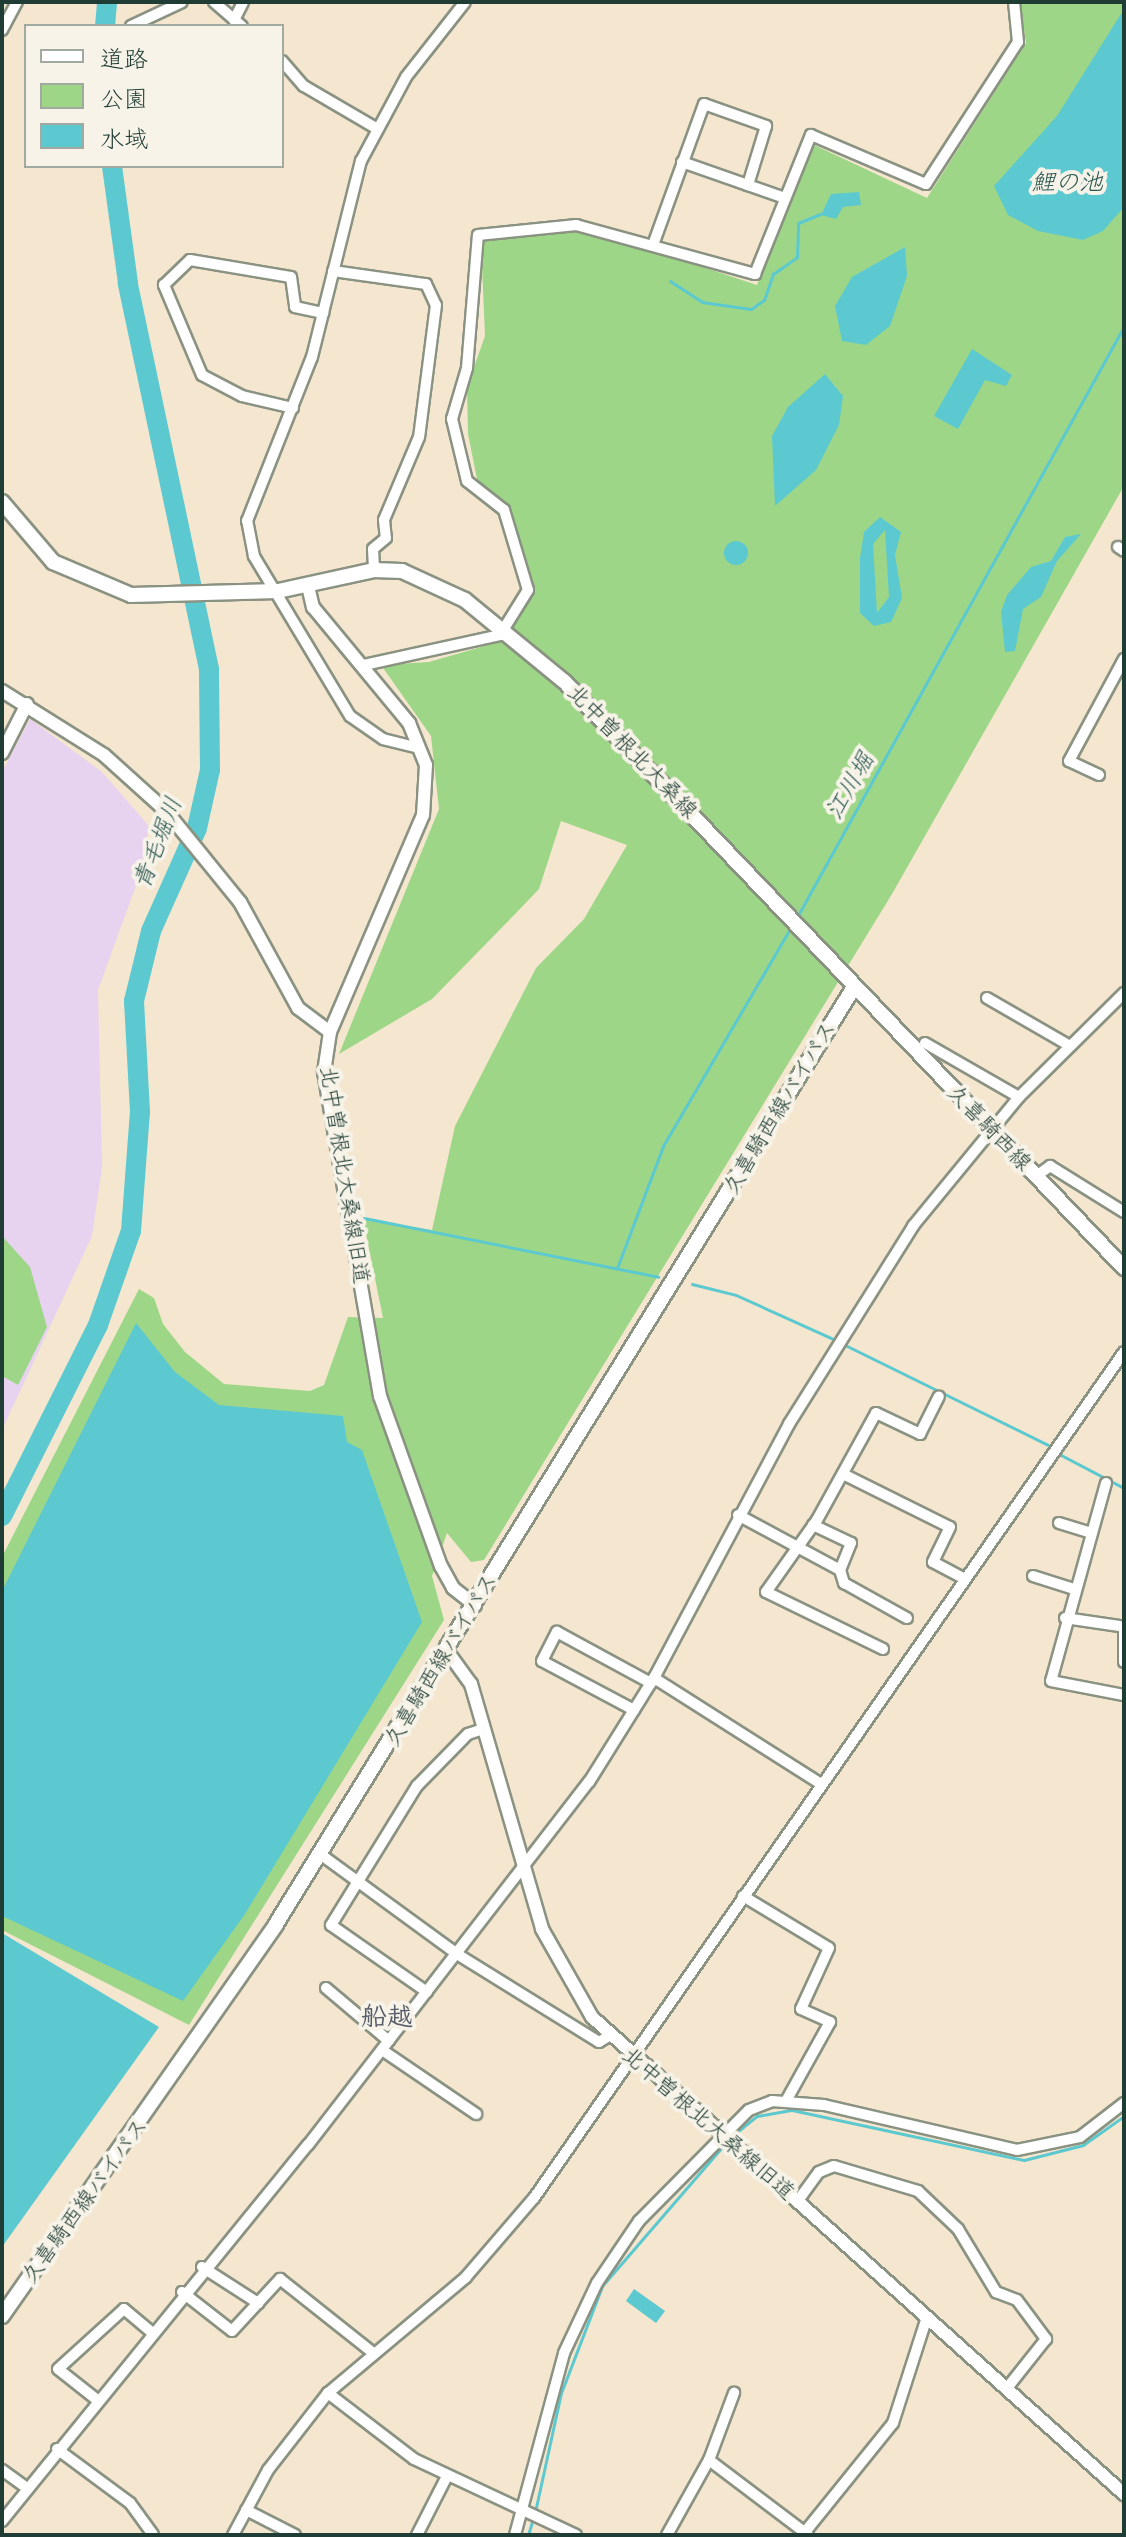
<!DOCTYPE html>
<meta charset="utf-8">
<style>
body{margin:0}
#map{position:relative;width:1126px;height:2537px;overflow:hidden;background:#f4e6cf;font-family:Pangolin,"Klee One",sans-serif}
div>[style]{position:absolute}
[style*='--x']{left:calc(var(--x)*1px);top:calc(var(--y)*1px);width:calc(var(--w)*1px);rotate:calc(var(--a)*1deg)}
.built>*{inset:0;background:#e7d2ef}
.green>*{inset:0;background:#9ed688}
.water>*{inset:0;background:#5bc9cf}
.round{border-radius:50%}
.stream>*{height:3px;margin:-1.5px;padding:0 1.5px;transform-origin:1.5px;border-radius:1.5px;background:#5bc9cf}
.river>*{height:20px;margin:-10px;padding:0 10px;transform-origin:10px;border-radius:10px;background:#5bc9cf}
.roads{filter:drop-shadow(2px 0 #8a9282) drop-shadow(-2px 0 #8a9282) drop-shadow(0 2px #8a9282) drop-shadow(0 -2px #8a9282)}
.minor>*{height:10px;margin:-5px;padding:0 5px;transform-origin:5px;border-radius:5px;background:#fff}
.tertiary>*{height:12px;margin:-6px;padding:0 6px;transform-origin:6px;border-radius:6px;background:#fff}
.secondary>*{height:14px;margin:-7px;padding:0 7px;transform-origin:7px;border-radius:7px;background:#fff}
span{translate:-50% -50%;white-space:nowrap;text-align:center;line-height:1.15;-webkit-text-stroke:8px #f7f3e8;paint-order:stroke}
.street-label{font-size:22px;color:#1f3d34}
.water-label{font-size:24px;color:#2b5953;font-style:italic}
.quarter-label{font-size:26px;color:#585f6a;font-weight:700}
.frame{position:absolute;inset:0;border:4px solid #1f3d34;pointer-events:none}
.legend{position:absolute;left:24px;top:24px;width:260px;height:144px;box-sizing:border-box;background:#f7f3e8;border:2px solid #a1aaa0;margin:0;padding:10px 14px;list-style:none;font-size:24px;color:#1f3d34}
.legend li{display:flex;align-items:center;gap:16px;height:40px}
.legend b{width:40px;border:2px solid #a1aaa0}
</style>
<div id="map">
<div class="built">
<div style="clip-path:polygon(30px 719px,102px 772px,148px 825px,147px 855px,98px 990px,102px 1167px,92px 1236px,2px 1430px,2px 772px)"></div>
</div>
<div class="green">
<div style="clip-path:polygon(1020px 2px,1124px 2px,1124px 486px,892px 894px,484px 1560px,471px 1562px,447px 1533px,432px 1576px,444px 1620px,189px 2025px,2px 1930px,2px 1557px,139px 1289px,154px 1298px,163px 1324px,185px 1352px,224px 1384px,310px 1391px,324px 1385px,348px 1317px,383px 1318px,363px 1219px,432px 1230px,455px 1126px,536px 968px,584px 919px,627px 845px,561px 821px,539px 889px,517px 912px,432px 999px,339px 1054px,439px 809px,431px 736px,381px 665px,429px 662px,502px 641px,532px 591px,508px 508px,478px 484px,468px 434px,467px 387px,485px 336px,481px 241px,543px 230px,606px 235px,757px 285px,812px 144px,927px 198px,1026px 43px)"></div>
<div style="clip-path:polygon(2px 1236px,30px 1267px,47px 1327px,18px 1385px,2px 1376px)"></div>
</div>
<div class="water">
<div style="clip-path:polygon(1124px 9px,1124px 207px,1103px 231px,1083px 240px,1038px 231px,1008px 215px,994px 186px,1057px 116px)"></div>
<div style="clip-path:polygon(859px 192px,861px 205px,843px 207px,836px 219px,821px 215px,831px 194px)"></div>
<div style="clip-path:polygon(905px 247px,907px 276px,890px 326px,866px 345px,842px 341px,835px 306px,852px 277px)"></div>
<div style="clip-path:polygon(972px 349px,1012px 375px,1006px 386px,985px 380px,958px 429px,934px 416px)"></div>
<div style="clip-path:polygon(825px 374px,843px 396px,839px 425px,816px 470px,775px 506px,772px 436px,788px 407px)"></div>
<div style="clip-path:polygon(evenodd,880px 517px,901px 532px,895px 555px,902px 598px,891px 622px,874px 626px,860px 613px,860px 558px,864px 532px,880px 517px,885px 530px,889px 597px,877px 613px,873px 544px,885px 530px)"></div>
<div style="clip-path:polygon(1081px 534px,1057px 561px,1041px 597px,1023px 609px,1015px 651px,1005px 652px,1001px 612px,1007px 595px,1031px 567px,1051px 561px,1065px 537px)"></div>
<div class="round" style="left:724px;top:541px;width:24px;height:24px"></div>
<div style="clip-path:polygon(136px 1323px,175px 1372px,219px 1405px,343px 1416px,347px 1442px,362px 1450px,422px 1622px,245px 1914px,183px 2001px,2px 1916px,2px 1591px)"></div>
<div style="clip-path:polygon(2px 1933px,159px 2027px,2px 2247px)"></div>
<div style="clip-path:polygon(634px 2289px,665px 2311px,656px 2323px,626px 2301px)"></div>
</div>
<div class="stream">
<div style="--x:670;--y:281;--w:38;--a:33"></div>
<div style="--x:702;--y:302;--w:49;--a:8.1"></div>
<div style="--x:751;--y:309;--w:16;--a:-35"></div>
<div style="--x:764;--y:300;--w:28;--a:-71"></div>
<div style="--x:773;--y:274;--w:29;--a:-35"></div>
<div style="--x:797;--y:257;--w:34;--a:-88"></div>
<div style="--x:798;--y:223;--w:24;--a:-22"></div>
<div style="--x:797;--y:917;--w:675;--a:-61.04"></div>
<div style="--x:364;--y:1218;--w:300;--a:11.3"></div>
<div style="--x:617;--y:1268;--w:130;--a:-69.3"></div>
<div style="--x:663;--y:1146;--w:254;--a:-59.7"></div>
<div style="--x:692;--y:1284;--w:45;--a:14"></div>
<div style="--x:736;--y:1295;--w:107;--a:24.4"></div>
<div style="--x:845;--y:1345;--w:226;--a:26.2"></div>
<div style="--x:1059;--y:1454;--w:73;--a:27.6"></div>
<div style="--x:732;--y:2136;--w:32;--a:-39"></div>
<div style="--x:757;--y:2116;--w:36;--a:-10"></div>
<div style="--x:792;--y:2110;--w:237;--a:12.2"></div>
<div style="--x:1024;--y:2160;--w:61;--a:-14.3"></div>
<div style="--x:1083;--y:2145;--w:50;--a:-35.3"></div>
<div style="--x:535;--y:2512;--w:122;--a:-77.7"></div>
<div style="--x:561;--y:2393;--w:115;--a:-69"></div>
<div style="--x:602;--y:2286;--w:185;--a:-49.2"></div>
<div style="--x:528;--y:2535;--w:17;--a:-73"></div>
</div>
<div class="river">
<div style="--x:105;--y:26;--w:24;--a:-85"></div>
<div style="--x:2;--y:1516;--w:214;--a:-63.3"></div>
<div style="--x:98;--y:1325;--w:100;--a:-70.7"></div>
<div style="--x:131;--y:1231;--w:119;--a:-85.7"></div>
<div style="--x:140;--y:1112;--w:111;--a:-93.1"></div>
<div style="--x:134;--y:1001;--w:72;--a:-76.3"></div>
<div style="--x:151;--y:931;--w:113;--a:-65.9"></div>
<div style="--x:197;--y:828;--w:59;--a:-77.4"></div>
<div style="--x:210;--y:770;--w:101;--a:-90.6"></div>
<div style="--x:209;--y:669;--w:394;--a:-101.9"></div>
<div style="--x:128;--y:283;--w:118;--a:-97.8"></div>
</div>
<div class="roads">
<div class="minor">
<div style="--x:214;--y:2;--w:37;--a:41"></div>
<div style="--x:234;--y:20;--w:20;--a:-63"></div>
<div style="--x:131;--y:26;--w:56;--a:-25.2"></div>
<div style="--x:2;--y:30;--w:32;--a:-62"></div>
<div style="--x:282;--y:61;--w:33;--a:49"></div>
<div style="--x:304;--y:86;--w:83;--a:30.3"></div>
<div style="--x:682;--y:162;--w:109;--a:19.3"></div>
<div style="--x:653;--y:245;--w:150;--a:-70.1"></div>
<div style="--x:704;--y:104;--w:66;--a:19.5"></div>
<div style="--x:766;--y:126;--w:62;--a:107"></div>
<div style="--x:333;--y:271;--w:94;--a:8"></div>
<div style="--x:426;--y:284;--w:23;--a:65"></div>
<div style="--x:436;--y:305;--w:133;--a:97.3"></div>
<div style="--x:419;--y:437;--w:90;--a:112.9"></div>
<div style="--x:384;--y:520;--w:18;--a:84"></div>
<div style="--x:386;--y:538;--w:17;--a:140"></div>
<div style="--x:373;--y:549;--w:21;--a:87"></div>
<div style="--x:293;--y:408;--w:52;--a:-166.8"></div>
<div style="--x:242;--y:396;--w:45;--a:-152.3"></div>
<div style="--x:202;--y:375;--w:98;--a:-112.9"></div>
<div style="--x:164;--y:285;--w:36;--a:-44"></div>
<div style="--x:190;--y:260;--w:102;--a:9.6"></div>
<div style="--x:291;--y:277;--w:30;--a:82"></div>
<div style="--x:295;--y:307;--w:29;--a:12"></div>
<div style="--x:1118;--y:547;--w:7;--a:34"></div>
<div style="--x:364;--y:665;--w:139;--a:-12.4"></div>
<div style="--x:500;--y:635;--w:53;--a:-58.1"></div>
<div style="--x:528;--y:590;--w:84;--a:-106.7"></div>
<div style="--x:504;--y:510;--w:47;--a:-141.9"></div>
<div style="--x:467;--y:481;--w:64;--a:-103.6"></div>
<div style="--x:452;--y:419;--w:53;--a:-73.6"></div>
<div style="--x:467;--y:368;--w:133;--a:-85.3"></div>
<div style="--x:478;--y:235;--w:99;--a:-5.8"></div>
<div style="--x:576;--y:225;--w:186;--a:15.3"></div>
<div style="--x:755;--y:274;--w:150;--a:-68.1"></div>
<div style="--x:811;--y:135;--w:125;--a:23.1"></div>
<div style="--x:926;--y:184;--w:169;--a:-57.1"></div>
<div style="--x:1018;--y:42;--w:40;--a:-95.7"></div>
<div style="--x:419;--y:748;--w:37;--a:-166"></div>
<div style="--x:383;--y:739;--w:40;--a:-145.1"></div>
<div style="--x:350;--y:716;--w:187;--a:-121"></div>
<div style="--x:254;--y:556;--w:36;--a:-101"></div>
<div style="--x:247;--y:521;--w:176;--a:-68.4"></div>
<div style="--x:312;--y:357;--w:202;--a:-76"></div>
<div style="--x:361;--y:161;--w:95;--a:-61.8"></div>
<div style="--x:406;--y:77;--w:95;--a:-51.8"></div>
<div style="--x:1099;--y:775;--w:33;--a:-155"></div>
<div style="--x:1069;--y:761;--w:116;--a:-61.7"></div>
<div style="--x:987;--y:998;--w:96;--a:30"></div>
<div style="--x:925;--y:1043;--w:108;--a:29.9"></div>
<div style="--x:1035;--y:1177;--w:19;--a:-36"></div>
<div style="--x:1050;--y:1166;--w:87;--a:31.9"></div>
<div style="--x:843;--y:1474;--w:119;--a:26.4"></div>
<div style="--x:950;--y:1527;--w:39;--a:116"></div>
<div style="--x:933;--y:1562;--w:36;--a:28"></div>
<div style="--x:1106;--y:1483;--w:205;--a:105.5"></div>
<div style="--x:1051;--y:1681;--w:74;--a:10.9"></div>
<div style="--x:738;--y:1515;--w:116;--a:28.3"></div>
<div style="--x:840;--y:1570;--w:14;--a:73"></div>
<div style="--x:844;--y:1583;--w:72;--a:29.1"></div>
<div style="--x:1059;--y:1523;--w:34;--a:17"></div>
<div style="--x:813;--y:1525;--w:42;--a:25.3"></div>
<div style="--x:851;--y:1543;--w:29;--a:112"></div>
<div style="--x:1033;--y:1576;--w:43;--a:17.6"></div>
<div style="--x:1065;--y:1618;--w:55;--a:8.4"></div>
<div style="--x:1124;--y:1626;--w:36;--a:90"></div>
<div style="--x:883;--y:1649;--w:130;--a:-154"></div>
<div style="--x:766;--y:1592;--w:88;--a:-54.7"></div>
<div style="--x:817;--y:1520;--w:122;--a:-61.1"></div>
<div style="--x:876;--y:1413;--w:49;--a:25.5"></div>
<div style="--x:920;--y:1434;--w:42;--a:-63.4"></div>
<div style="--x:654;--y:1678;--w:198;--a:32.4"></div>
<div style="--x:634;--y:1710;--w:104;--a:-152"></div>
<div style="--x:542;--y:1661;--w:33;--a:-63"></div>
<div style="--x:557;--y:1632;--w:107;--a:28.5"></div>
<div style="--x:320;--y:1854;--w:170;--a:36.1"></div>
<div style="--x:457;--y:1954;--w:167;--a:31.8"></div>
<div style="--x:599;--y:2042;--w:12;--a:-31"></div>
<div style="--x:743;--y:1896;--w:100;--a:31.2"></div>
<div style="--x:829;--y:1948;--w:67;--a:114.7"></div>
<div style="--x:801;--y:2009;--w:32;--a:24"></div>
<div style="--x:830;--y:2022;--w:90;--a:119.1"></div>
<div style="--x:326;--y:1988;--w:82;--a:40.1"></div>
<div style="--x:427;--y:1992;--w:117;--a:-145.1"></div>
<div style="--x:331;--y:1925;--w:163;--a:-58.3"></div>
<div style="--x:417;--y:1786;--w:73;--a:-45.6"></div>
<div style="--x:468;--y:1734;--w:16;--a:-18"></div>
<div style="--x:382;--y:2050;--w:114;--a:34.2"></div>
<div style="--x:797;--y:2202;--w:37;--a:-54"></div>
<div style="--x:819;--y:2172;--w:16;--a:-22"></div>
<div style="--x:834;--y:2166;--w:88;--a:16.6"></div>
<div style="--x:918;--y:2191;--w:55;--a:43.5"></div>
<div style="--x:958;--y:2229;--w:74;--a:58.9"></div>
<div style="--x:996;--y:2292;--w:22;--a:21"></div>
<div style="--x:1017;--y:2300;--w:49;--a:53.4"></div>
<div style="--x:1046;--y:2339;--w:63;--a:128.5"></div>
<div style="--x:202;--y:2267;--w:67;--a:32.7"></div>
<div style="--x:182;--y:2292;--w:63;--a:38"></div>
<div style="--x:232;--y:2331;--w:71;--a:-47.3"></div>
<div style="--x:280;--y:2279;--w:116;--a:38.4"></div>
<div style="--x:328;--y:2393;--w:108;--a:37.5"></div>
<div style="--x:414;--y:2459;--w:179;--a:25.1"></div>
<div style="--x:96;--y:2399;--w:48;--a:-141.7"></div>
<div style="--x:58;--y:2369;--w:89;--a:-42.3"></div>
<div style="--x:124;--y:2309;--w:34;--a:40"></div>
<div style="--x:57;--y:2449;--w:91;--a:36.5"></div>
<div style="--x:130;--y:2503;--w:39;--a:54"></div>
<div style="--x:709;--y:2460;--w:124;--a:37.1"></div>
<div style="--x:2;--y:2470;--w:31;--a:36"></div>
<div style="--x:246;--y:2510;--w:55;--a:27"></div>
<div style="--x:2;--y:2521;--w:485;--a:-50.9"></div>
<div style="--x:308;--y:2145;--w:459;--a:-52.3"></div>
<div style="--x:589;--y:1782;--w:123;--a:-58"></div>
<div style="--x:654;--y:1678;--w:288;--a:-62"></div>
<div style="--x:789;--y:1424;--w:234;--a:-57.9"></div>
<div style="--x:913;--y:1226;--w:167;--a:-50.6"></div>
<div style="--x:1019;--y:1097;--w:148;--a:-44.7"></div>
<div style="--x:805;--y:2532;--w:140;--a:-51.1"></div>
<div style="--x:893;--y:2423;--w:111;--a:-72.2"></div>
<div style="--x:233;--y:2535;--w:74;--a:-61.7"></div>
<div style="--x:268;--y:2470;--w:98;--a:-52.1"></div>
<div style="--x:328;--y:2393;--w:180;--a:-40"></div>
<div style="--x:466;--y:2277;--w:104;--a:-49.3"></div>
<div style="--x:534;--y:2198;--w:1031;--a:-55.11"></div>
<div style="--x:417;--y:2535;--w:66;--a:-63"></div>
<div style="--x:515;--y:2535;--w:188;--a:-74.9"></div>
<div style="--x:564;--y:2353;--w:77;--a:-64.8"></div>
<div style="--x:597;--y:2283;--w:75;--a:-55.9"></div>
<div style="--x:639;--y:2221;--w:156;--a:-45.3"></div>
<div style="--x:749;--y:2110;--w:25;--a:-21"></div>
<div style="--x:772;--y:2101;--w:52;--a:4.4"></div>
<div style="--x:824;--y:2105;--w:198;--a:13.1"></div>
<div style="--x:1017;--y:2150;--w:64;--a:-11.7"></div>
<div style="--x:1080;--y:2137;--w:56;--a:-37.7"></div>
<div style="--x:667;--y:2535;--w:86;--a:-60.8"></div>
<div style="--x:709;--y:2460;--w:72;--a:-69.5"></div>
</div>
<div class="tertiary">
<div style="--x:308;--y:586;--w:22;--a:77"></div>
<div style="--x:313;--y:607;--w:151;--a:50.4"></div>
<div style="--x:409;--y:723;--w:45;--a:68"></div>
<div style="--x:426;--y:765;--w:50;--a:93.4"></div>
<div style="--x:423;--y:815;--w:236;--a:113.2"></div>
<div style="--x:330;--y:1032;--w:40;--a:98.5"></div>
<div style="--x:324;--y:1072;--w:329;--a:80.2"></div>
<div style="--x:380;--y:1396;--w:181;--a:70.3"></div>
<div style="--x:441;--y:1566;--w:25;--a:61"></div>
<div style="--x:453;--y:1588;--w:28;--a:38"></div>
<div style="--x:2;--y:691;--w:120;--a:32.1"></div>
<div style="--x:104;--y:755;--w:84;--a:42.1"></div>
<div style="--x:166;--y:811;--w:117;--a:50.9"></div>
<div style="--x:240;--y:902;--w:121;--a:61.3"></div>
<div style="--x:298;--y:1008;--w:40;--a:37"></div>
<div style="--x:2;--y:753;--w:55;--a:-63"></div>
<div style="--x:447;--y:1651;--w:41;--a:54"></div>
<div style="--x:471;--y:1684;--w:255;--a:73.8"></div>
<div style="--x:542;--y:1929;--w:101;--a:60.4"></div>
<div style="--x:592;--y:2017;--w:715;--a:41.88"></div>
</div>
<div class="secondary">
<div style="--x:2;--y:502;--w:79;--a:49.6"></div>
<div style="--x:53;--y:562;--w:85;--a:22.9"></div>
<div style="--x:131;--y:595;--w:147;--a:-1.6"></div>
<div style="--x:278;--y:591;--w:98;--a:-12.3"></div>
<div style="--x:374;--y:570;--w:28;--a:2"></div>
<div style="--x:402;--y:571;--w:69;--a:24.7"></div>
<div style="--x:465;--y:600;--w:129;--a:39.4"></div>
<div style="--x:565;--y:682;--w:810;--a:46.35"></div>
<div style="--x:2;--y:2316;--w:478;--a:-55"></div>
<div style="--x:276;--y:1924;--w:1101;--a:-58.33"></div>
</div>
</div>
<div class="street-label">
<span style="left:632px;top:752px;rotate:46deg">北中曽根北大桑線</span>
<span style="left:780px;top:1108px;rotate:-59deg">久喜騎西線バイパス</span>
<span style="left:989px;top:1128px;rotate:46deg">久喜騎西線</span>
<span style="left:344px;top:1175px;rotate:81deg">北中曽根北大桑線旧道</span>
<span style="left:441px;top:1660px;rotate:-59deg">久喜騎西線バイパス</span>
<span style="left:708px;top:2124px;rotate:41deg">北中曽根北大桑線旧道</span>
<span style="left:85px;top:2201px;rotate:-54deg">久喜騎西線バイパス</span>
</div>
<div class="water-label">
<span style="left:1067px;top:183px">鯉の池</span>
<span style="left:850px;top:786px;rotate:-60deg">江川堀</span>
<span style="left:158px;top:843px;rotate:-69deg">青毛堀川</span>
</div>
<div class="quarter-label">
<span style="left:387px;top:2018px">船越</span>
</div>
<div class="frame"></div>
<ul class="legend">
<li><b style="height:10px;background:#fff"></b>道路</li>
<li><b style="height:22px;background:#9ed688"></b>公園</li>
<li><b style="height:22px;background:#5bc9cf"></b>水域</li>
</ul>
</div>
